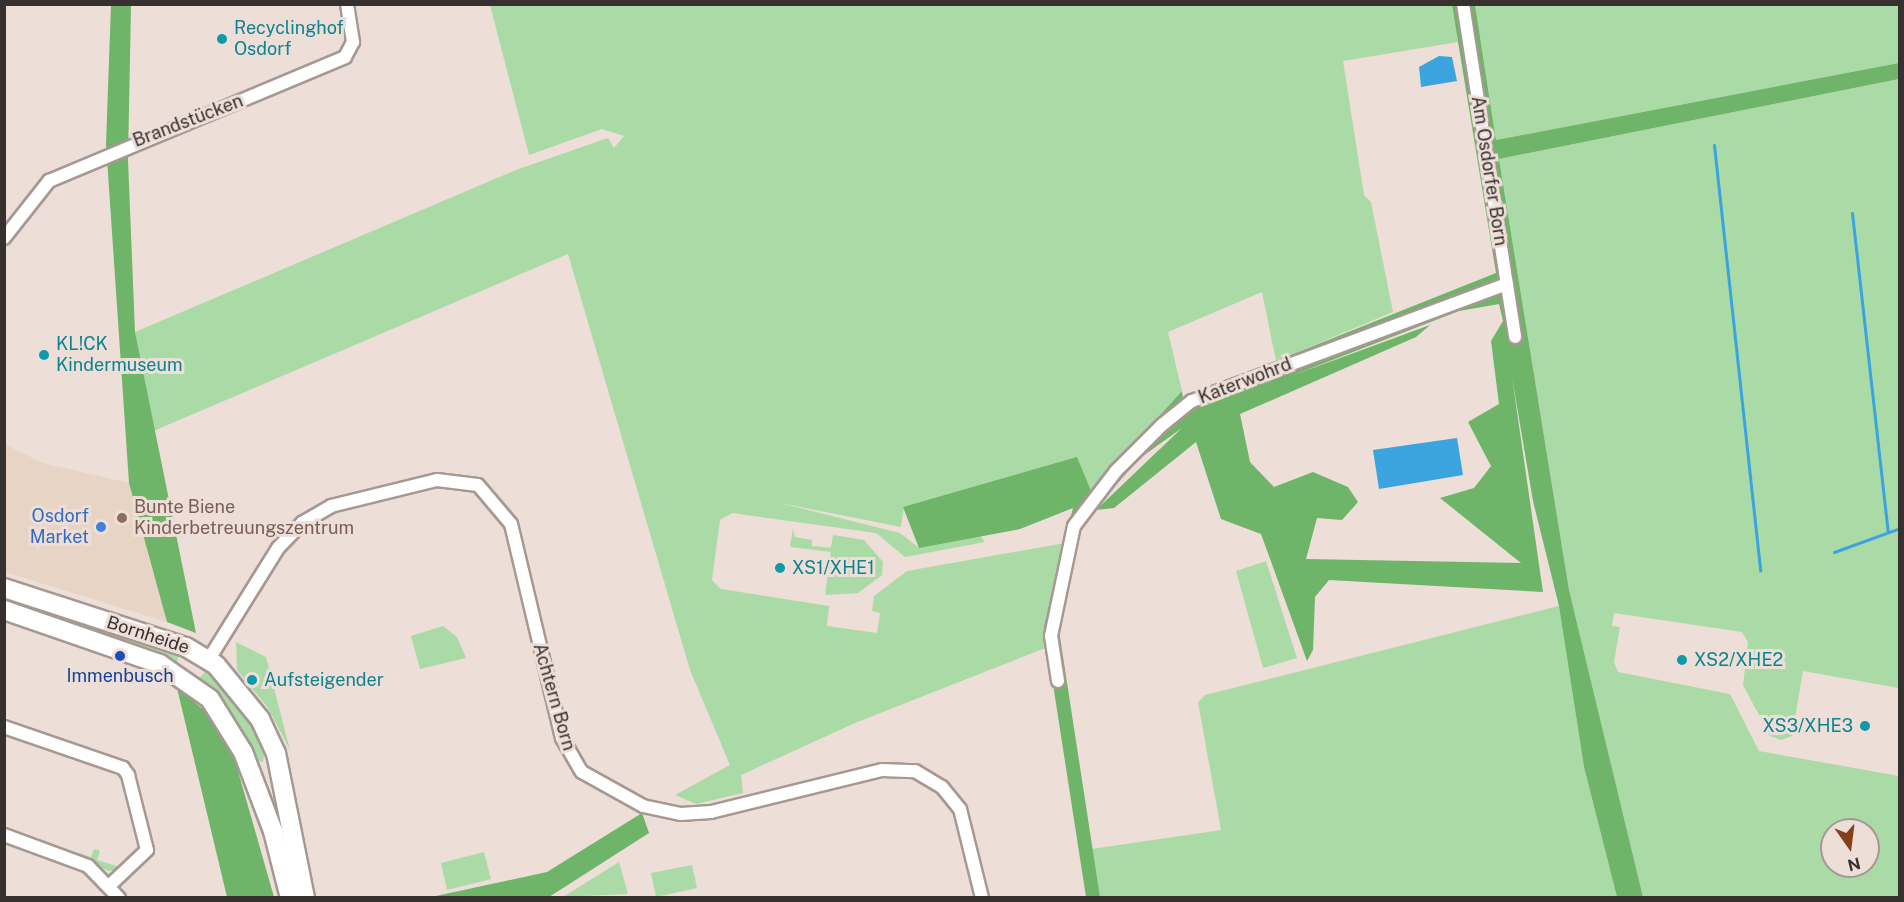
<!DOCTYPE html>
<meta charset="utf-8">
<style>
body{margin:0}
#map{position:relative;width:1904px;height:902px;overflow:hidden;background:#edded8;font-family:"Public Sans",sans-serif}
div>[style]{position:absolute}
[style*='--x']{left:calc(var(--x)*1px);top:calc(var(--y)*1px);width:calc(var(--w)*1px);rotate:calc(var(--a)*1deg)}
.commercial>*{inset:0;background:#e7d4c4}
.green>*{inset:0;background:#aadba6}
.forest>*{inset:0;background:#6eb469}
.water>*{inset:0;background:#3ba4df}
.stream>*{height:3px;margin:-1.5px;padding:0 1.5px;transform-origin:1.5px;border-radius:1.5px;background:#3ba4df}
.roads{filter:drop-shadow(2px 0 #a69892) drop-shadow(-2px 0 #a69892) drop-shadow(0 2px #a69892) drop-shadow(0 -2px #a69892)}
.street>*{height:12px;margin:-6px;padding:0 6px;transform-origin:6px;border-radius:6px;background:#fff}
.secondary>*{height:18px;margin:-9px;padding:0 9px;transform-origin:9px;border-radius:9px;background:#fff}
.dots>*{width:16px;height:16px;translate:-50% -50%;box-sizing:border-box;border:3px solid #edded8;border-radius:50%}
span{translate:-50% -50%;white-space:nowrap;text-align:center;line-height:1.15;-webkit-text-stroke:6px #edded8;paint-order:stroke}
.culture-label{font-size:18px;color:#0d838f}
.left{translate:0 -50%;text-align:left}
.right{translate:-100% -50%;text-align:right}
.street-label{font-size:18px;color:#36302e}
.education-label{font-size:18px;color:#785e54}
.shop-label{font-size:18px;color:#366cbe}
.transit-label{font-size:18px;color:#164399}
.frame{position:absolute;inset:0;border:6px solid #36302e;pointer-events:none}
.north{position:absolute;left:1820px;top:818px;width:60px;height:60px;box-sizing:border-box;background:#edded8;border:2px solid #a49894;border-radius:50%;rotate:166deg;font-size:16px;font-weight:700;line-height:24px;text-align:center;color:#36302e}
.north::after{content:'';display:block;margin:auto;width:21px;height:27px;background:#853f19;clip-path:polygon(50% 0,100% 100%,50% 72%,0 100%)}
</style>
<div id="map">
<div class="commercial">
<div style="clip-path:polygon(4px 444px,43px 463px,129px 483px,167px 622px,5px 572px)"></div>
</div>
<div class="green">
<div style="clip-path:polygon(490px 5px,1452px 5px,1458px 42px,1343px 61px,1364px 195px,1371px 202px,1393px 312px,1276px 361px,1262px 292px,1168px 332px,1182px 391px,1091px 491px,1086px 486px,904px 507px,901px 527px,780px 503px,900px 533px,919px 548px,980px 535px,985px 542px,905px 557px,876px 533px,732px 513px,720px 520px,712px 580px,721px 589px,829px 606px,827px 626px,877px 633px,880px 613px,872px 611px,874px 596px,907px 571px,1065px 543px,1044px 626px,1048px 647px,855px 723px,741px 775px,743px 793px,696px 804px,675px 795px,730px 765px,690px 670px,568px 254px,151px 432px,135px 332px,516px 170px,608px 138px,614px 148px,624px 136px,602px 129px,529px 155px)"></div>
<div style="clip-path:polygon(1475px 5px,1899px 5px,1899px 63px,1496px 140px)"></div>
<div style="clip-path:polygon(evenodd,1899px 79px,1899px 688px,1803px 671px,1792px 736px,1781px 740px,1770px 736px,1743px 685px,1748px 642px,1742px 632px,1614px 613px,1612px 626px,1620px 627px,1614px 662px,1618px 672px,1730px 694px,1759px 751px,1899px 776px,1899px 897px,1643px 897px,1569px 590px,1499px 159px,1899px 79px,1832px 830px,1868px 830px,1868px 866px,1832px 866px,1832px 830px)"></div>
<div style="clip-path:polygon(793px 529px,795px 537px,812px 540px,812px 546px,831px 548px,833px 535px,864px 540px,883px 562px,882px 575px,858px 593px,825px 595px,831px 552px,790px 547px)"></div>
<div style="clip-path:polygon(1266px 561px,1297px 658px,1263px 668px,1236px 571px)"></div>
<div style="clip-path:polygon(1559px 606px,1584px 767px,1617px 897px,1100px 897px,1092px 849px,1221px 830px,1198px 702px,1205px 695px)"></div>
<div style="clip-path:polygon(32px 609px,180px 650px,176px 667px,31px 613px)"></div>
<div style="clip-path:polygon(443px 626px,457px 637px,466px 658px,420px 669px,411px 636px)"></div>
<div style="clip-path:polygon(236px 642px,266px 657px,290px 750px,268px 708px,237px 670px)"></div>
<div style="clip-path:polygon(211px 666px,244px 704px,265px 747px,263px 762px,255px 760px,233px 715px,196px 681px)"></div>
<div style="clip-path:polygon(5px 818px,5px 828px,91px 857px,94px 849px,100px 851px,97px 860px,123px 868px,126px 860px,133px 862px,124px 870px,109px 871px,15px 833px,5px 828px)"></div>
<div style="clip-path:polygon(484px 852px,491px 879px,447px 890px,441px 863px)"></div>
<div style="clip-path:polygon(619px 862px,628px 894px,563px 897px)"></div>
<div style="clip-path:polygon(692px 865px,697px 888px,656px 897px,651px 873px)"></div>
</div>
<div class="forest">
<div style="clip-path:polygon(111px 5px,131px 5px,128px 160px,135px 332px,196px 633px,167px 622px,129px 483px,106px 144px)"></div>
<div style="clip-path:polygon(evenodd,1452px 5px,1475px 5px,1496px 140px,1899px 63px,1899px 79px,1499px 159px,1569px 590px,1643px 897px,1617px 897px,1584px 767px,1559px 606px,1533px 501px,1512px 377px,1543px 592px,1329px 580px,1315px 597px,1313px 650px,1307px 661px,1261px 534px,1221px 519px,1196px 442px,1114px 508px,1096px 510px,1182px 428px,1140px 458px,1080px 525px,1058px 624px,1100px 897px,1086px 897px,1044px 626px,1073px 508px,1020px 529px,919px 548px,903px 507px,1077px 457px,1091px 491px,1182px 391px,1183px 398px,1496px 273px,1452px 5px,1499px 304px,1503px 321px,1491px 341px,1499px 404px,1468px 422px,1491px 466px,1474px 488px,1440px 498px,1521px 563px,1306px 559px,1317px 518px,1342px 520px,1358px 502px,1348px 487px,1313px 472px,1274px 487px,1250px 462px,1240px 414px,1416px 337px,1430px 325px,1291px 376px,1459px 311px,1499px 304px)"></div>
<div style="clip-path:polygon(177px 688px,211px 716px,232px 750px,274px 897px,227px 897px)"></div>
<div style="clip-path:polygon(642px 813px,649px 833px,549px 897px,431px 897px,547px 872px)"></div>
</div>
<div class="water">
<div style="clip-path:polygon(1439px 56px,1452px 57px,1457px 81px,1421px 87px,1419px 67px)"></div>
<div style="clip-path:polygon(1457px 438px,1463px 475px,1379px 489px,1373px 450px)"></div>
</div>
<div class="stream">
<div style="--x:1714;--y:145;--w:428;--a:83.8"></div>
<div style="--x:1852;--y:213;--w:321;--a:83.6"></div>
<div style="--x:1834;--y:552;--w:70;--a:-20"></div>
</div>
<div class="roads">
<div class="street">
<div style="--x:1463;--y:4;--w:337;--a:81.1"></div>
<div style="--x:4;--y:238;--w:73;--a:-51.7"></div>
<div style="--x:49;--y:181;--w:321;--a:-22.7"></div>
<div style="--x:345;--y:57;--w:17;--a:-62"></div>
<div style="--x:353;--y:42;--w:38;--a:-99"></div>
<div style="--x:209;--y:659;--w:131;--a:-58.1"></div>
<div style="--x:278;--y:548;--w:35;--a:-46"></div>
<div style="--x:302;--y:523;--w:34;--a:-30"></div>
<div style="--x:331;--y:506;--w:109;--a:-13.8"></div>
<div style="--x:437;--y:480;--w:41;--a:7"></div>
<div style="--x:478;--y:485;--w:51;--a:49.8"></div>
<div style="--x:511;--y:524;--w:220;--a:76.6"></div>
<div style="--x:562;--y:738;--w:39;--a:60"></div>
<div style="--x:582;--y:772;--w:70;--a:29.1"></div>
<div style="--x:643;--y:806;--w:39;--a:12"></div>
<div style="--x:681;--y:814;--w:30;--a:-4"></div>
<div style="--x:711;--y:812;--w:176;--a:-13.8"></div>
<div style="--x:882;--y:770;--w:33;--a:2"></div>
<div style="--x:915;--y:771;--w:31;--a:31"></div>
<div style="--x:942;--y:787;--w:28;--a:51"></div>
<div style="--x:960;--y:809;--w:92;--a:76.1"></div>
<div style="--x:1058;--y:681;--w:46;--a:-98.8"></div>
<div style="--x:1051;--y:636;--w:112;--a:-78.2"></div>
<div style="--x:1074;--y:526;--w:69;--a:-52.6"></div>
<div style="--x:1116;--y:471;--w:65;--a:-45"></div>
<div style="--x:1162;--y:425;--w:38;--a:-39"></div>
<div style="--x:1192;--y:401;--w:336;--a:-20.4"></div>
<div style="--x:4;--y:727;--w:126;--a:19"></div>
<div style="--x:123;--y:768;--w:9;--a:54"></div>
<div style="--x:128;--y:775;--w:77;--a:75.8"></div>
<div style="--x:147;--y:850;--w:51;--a:136.6"></div>
<div style="--x:4;--y:835;--w:90;--a:20.3"></div>
<div style="--x:88;--y:866;--w:45;--a:45.9"></div>
</div>
<div class="secondary">
<div style="--x:4;--y:588;--w:191;--a:18"></div>
<div style="--x:186;--y:647;--w:35;--a:31"></div>
<div style="--x:216;--y:665;--w:70;--a:50.8"></div>
<div style="--x:260;--y:719;--w:38;--a:65"></div>
<div style="--x:276;--y:753;--w:148;--a:78.7"></div>
<div style="--x:4;--y:610;--w:165;--a:19.1"></div>
<div style="--x:160;--y:664;--w:61;--a:35"></div>
<div style="--x:210;--y:699;--w:62;--a:58.1"></div>
<div style="--x:243;--y:752;--w:85;--a:69.2"></div>
<div style="--x:273;--y:831;--w:69;--a:75.8"></div>
</div>
</div>
<div class="dots">
<div style="left:222px;top:39px;background:#0f9aa8"></div>
<div style="left:44px;top:355px;background:#0f9aa8"></div>
<div style="left:122px;top:518px;background:#8d6e63"></div>
<div style="left:101px;top:527px;background:#3f7fe0"></div>
<div style="left:780px;top:568px;background:#0f9aa8"></div>
<div style="left:120px;top:656px;background:#1a4fb4"></div>
<div style="left:1682px;top:660px;background:#0f9aa8"></div>
<div style="left:252px;top:680px;background:#0f9aa8"></div>
<div style="left:1865px;top:726px;background:#0f9aa8"></div>
</div>
<div class="culture-label">
<span class="left" style="left:234px;top:39px">Recyclinghof<br>Osdorf</span>
<span class="left" style="left:56px;top:355px">KL!CK<br>Kindermuseum</span>
<span class="left" style="left:792px;top:568px">XS1/XHE1</span>
<span class="left" style="left:1694px;top:660px">XS2/XHE2</span>
<span class="left" style="left:264px;top:680px">Aufsteigender</span>
<span class="right" style="left:1853px;top:726px">XS3/XHE3</span>
</div>
<div class="street-label">
<span style="left:188px;top:121px;rotate:-21deg">Brandstücken</span>
<span style="left:1489px;top:171px;rotate:81deg">Am Osdorfer Born</span>
<span style="left:1245px;top:381px;rotate:-21deg">Katerwohrd</span>
<span style="left:148px;top:635px;rotate:18deg">Bornheide</span>
<span style="left:554px;top:697px;rotate:74deg">Achtern Born</span>
</div>
<div class="education-label">
<span class="left" style="left:134px;top:518px">Bunte Biene<br>Kinderbetreuungszentrum</span>
</div>
<div class="shop-label">
<span class="right" style="left:89px;top:527px">Osdorf<br>Market</span>
</div>
<div class="transit-label">
<span style="left:120px;top:676px">Immenbusch</span>
</div>
<div class="frame"></div>
<div class="north">N</div>
</div>
